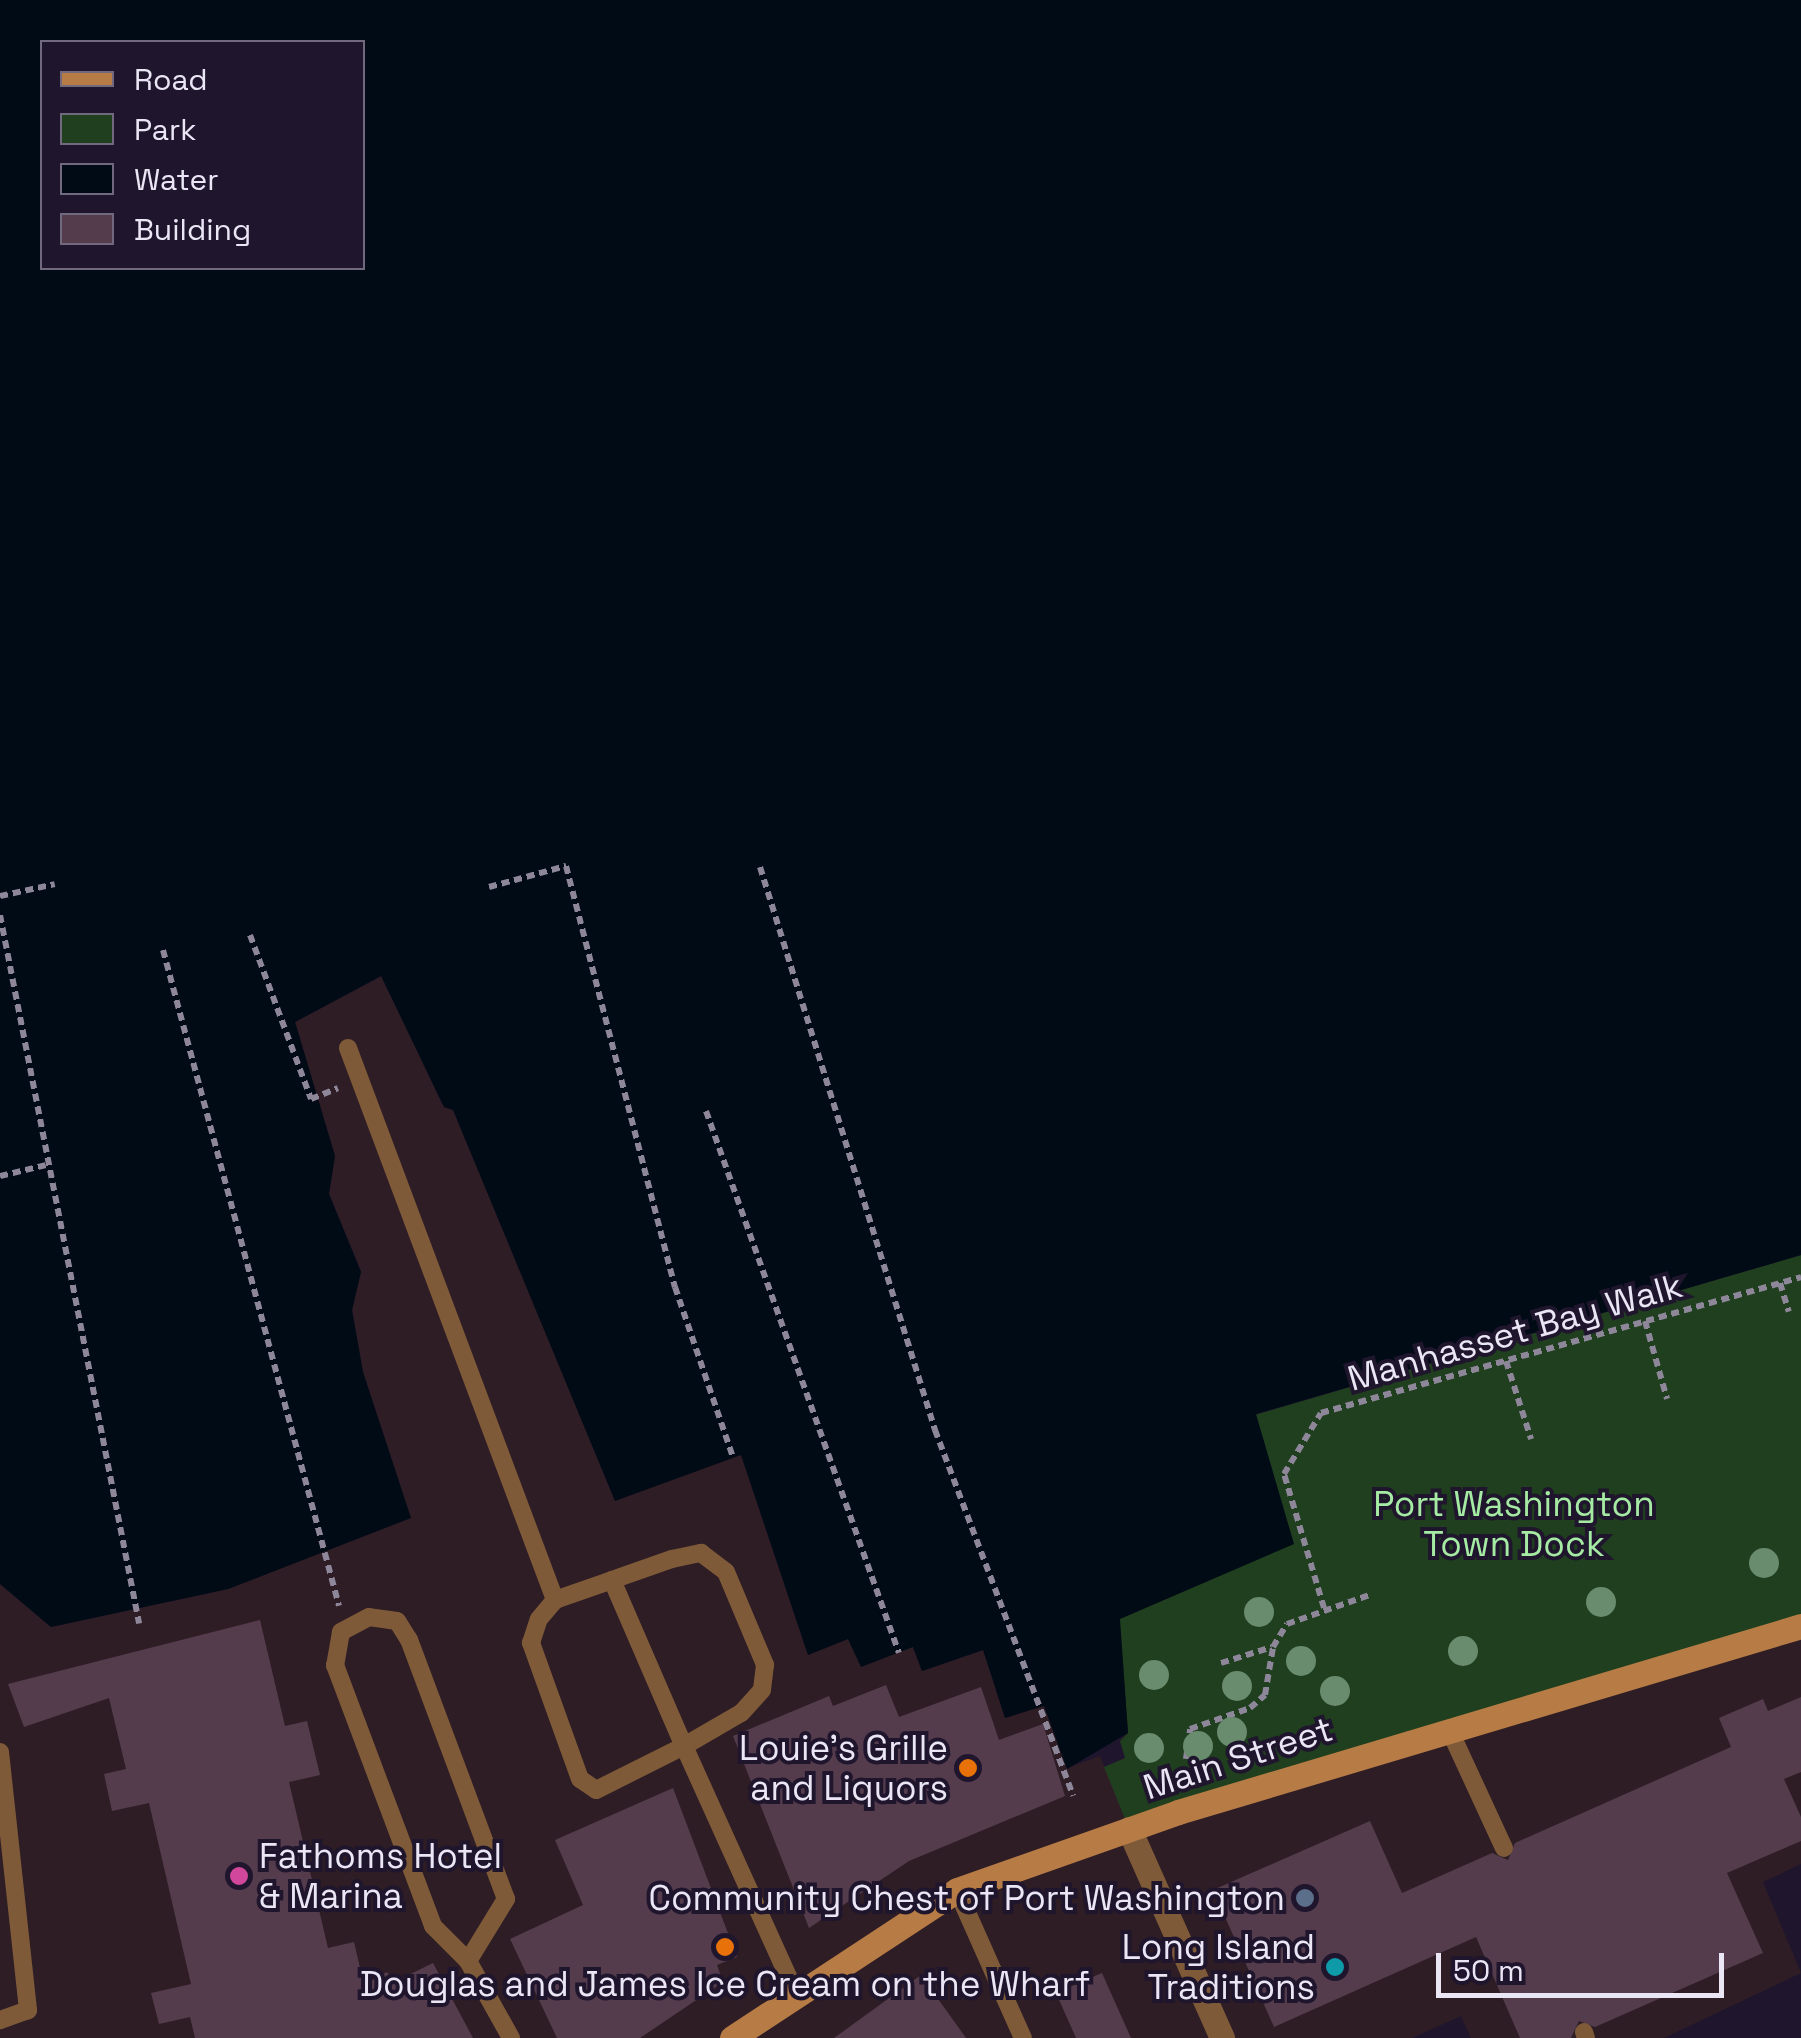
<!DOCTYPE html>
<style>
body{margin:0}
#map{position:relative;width:1801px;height:2038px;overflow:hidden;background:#1f162d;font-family:"Space Grotesk",sans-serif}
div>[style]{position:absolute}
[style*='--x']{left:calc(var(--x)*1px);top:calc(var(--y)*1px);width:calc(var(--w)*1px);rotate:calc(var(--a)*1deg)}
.commercial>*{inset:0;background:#2e1d25}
.green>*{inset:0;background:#203f1f}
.water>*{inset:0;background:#000b16}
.building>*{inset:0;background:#543c4d}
.path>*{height:6px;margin-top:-3px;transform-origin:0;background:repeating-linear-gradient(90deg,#8e879a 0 8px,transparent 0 13px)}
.service>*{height:18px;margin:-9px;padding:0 9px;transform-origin:9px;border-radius:9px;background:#7e5a38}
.minor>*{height:25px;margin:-12.5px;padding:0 12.5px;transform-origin:12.5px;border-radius:12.5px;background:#7e5a38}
.secondary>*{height:25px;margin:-12.5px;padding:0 12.5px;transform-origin:12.5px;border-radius:12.5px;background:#b77c45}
.trees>*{width:30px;height:30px;margin:-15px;border-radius:50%;background:#698b6e}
.dots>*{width:28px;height:28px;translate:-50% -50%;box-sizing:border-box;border:5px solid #1f162d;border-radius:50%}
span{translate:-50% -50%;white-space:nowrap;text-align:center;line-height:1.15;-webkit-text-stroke:8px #1f162d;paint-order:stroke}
.street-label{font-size:35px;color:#ebe6f5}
.park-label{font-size:35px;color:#a6eba3}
.poi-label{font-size:35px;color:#ebe6f5}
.right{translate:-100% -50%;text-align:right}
.left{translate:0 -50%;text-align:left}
.legend{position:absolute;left:40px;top:40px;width:325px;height:230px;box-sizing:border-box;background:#1f162d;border:2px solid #71697d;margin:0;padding:12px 18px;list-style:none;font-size:30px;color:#ebe6f5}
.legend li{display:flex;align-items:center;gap:20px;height:50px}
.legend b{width:50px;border:2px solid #71697d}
.scale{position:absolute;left:1436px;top:1953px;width:288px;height:45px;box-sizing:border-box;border:5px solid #ebe6f5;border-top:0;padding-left:12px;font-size:30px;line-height:35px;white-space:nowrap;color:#ebe6f5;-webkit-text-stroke:8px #1f162d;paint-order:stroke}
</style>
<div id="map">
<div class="commercial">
<div style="clip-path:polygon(382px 976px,443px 1106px,453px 1109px,615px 1500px,741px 1454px,808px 1655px,848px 1639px,913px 1647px,922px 1671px,984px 1650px,1005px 1718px,1044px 1705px,1067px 1768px,1100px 1756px,1130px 1829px,1801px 1626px,1801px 1864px,1763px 1882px,1801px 1973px,1664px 2038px,1471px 2038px,1461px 2016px,1412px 2038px,0 2038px,0 1584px,51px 1627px,228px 1589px,410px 1518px,363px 1372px,352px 1310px,361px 1271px,329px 1194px,335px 1156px,295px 1022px)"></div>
</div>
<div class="green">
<div style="clip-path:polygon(1801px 1255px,1801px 1626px,1129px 1829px,1104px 1767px,1125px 1758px,1120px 1741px,1128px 1733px,1119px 1619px,1293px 1544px,1255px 1415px)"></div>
</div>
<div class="water">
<div style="clip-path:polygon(evenodd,0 0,1801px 0,1801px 1255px,1256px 1414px,1294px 1544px,1120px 1619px,1128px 1733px,1067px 1769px,1044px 1706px,1005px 1718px,983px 1650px,922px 1671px,913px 1647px,861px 1667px,848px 1639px,808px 1655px,741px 1455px,615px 1501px,453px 1110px,444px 1107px,381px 976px,295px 1022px,335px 1156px,329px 1194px,361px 1272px,352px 1310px,363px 1372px,411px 1518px,228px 1589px,51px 1627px,0 1584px,0 0,362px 42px,362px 268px,42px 268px,42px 42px,362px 42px)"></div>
</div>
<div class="building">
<div style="clip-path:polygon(260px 1620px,285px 1726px,307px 1721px,320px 1775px,289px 1782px,328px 1948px,354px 1942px,364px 1985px,387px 1972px,394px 1982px,433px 1963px,473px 2038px,195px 2038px,190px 2017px,159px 2024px,151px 1993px,191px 1984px,149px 1803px,112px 1811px,104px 1774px,126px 1769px,109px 1698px,24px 1727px,8px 1684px)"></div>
<div style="clip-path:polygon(886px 1685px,899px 1717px,981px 1687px,999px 1740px,1043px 1724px,1065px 1796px,909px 1861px,809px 1928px,733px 1736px,829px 1696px,833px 1706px)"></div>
<div style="clip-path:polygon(1801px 1697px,1801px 1772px,1784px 1779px,1801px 1817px,1801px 1841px,1727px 1873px,1763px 1953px,1595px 2027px,1579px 2021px,1571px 2038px,1520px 2038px,1476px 1937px,1274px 2027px,1213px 1890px,1370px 1821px,1402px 1893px,1492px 1853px,1508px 1860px,1515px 1843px,1731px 1747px,1719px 1718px,1763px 1699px,1768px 1711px)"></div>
<div style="clip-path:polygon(673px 1788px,737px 1957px,717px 1965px,723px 1982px,640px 2038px,557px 2038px,510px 1939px,583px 1905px,555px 1840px)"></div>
<div style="clip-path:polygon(1102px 1973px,1131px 2038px,1076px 2038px,1056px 1993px)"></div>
<div style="clip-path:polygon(921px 1975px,966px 2038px,834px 2038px)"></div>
</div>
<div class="path">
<div style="--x:760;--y:867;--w:590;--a:72.73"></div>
<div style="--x:935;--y:1430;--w:391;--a:69.3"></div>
<div style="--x:489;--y:887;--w:80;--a:-15.3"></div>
<div style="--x:566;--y:866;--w:435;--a:75.5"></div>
<div style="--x:675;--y:1287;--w:180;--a:71.2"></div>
<div style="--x:0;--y:896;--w:56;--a:-12.3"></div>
<div style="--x:0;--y:915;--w:722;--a:78.89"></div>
<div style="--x:250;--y:935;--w:175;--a:69.6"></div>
<div style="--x:311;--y:1099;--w:29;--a:-22"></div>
<div style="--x:163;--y:950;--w:679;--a:74.98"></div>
<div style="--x:706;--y:1111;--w:575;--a:70.4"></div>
<div style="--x:0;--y:1176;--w:47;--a:-13.4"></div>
<div style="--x:1780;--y:1283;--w:30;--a:73"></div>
<div style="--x:1645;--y:1321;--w:81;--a:74.2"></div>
<div style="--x:1506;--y:1361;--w:82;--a:72.2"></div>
<div style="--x:1324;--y:1608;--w:140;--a:-106.6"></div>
<div style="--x:1284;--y:1474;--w:71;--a:-58.8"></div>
<div style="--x:1321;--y:1413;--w:499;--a:-15.8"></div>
<div style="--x:1221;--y:1663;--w:53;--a:-17.4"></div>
<div style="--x:1186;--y:1759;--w:30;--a:-82"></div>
<div style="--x:1190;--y:1729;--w:64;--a:-19.3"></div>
<div style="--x:1250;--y:1708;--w:20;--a:-41"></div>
<div style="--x:1265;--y:1695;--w:49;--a:-80.5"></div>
<div style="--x:1273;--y:1647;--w:27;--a:-59"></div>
<div style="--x:1287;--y:1624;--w:90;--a:-19.4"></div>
</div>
<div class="service">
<div style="--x:348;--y:1048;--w:590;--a:69.44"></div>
<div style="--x:612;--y:1580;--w:181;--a:66.6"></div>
<div style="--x:684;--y:1746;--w:98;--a:153.4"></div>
<div style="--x:596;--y:1790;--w:19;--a:-145"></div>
<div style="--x:580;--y:1779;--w:145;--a:-109.8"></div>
<div style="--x:531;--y:1643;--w:25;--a:-72"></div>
<div style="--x:539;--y:1619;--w:25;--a:-50"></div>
<div style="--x:555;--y:1600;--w:60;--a:-19.3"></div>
<div style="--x:612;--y:1580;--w:64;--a:-19.3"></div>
<div style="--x:672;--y:1559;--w:30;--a:-12"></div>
<div style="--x:701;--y:1553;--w:31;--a:37"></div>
<div style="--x:726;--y:1572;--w:101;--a:67.2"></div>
<div style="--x:765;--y:1665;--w:25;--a:97"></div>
<div style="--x:762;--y:1690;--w:31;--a:132"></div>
<div style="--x:741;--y:1713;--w:66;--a:149.9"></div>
<div style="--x:684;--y:1746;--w:272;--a:65.7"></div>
<div style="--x:1449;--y:1729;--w:131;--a:65.2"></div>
<div style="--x:0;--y:1752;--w:260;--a:83.8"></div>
<div style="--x:28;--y:2010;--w:30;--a:160"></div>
<div style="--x:957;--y:1890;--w:162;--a:66"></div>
<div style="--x:468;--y:1961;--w:73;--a:-58.5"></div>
<div style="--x:506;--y:1899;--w:277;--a:-110.5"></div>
<div style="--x:409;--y:1640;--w:22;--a:-122"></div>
<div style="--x:397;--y:1621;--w:28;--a:-172"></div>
<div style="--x:369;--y:1617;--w:32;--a:152"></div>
<div style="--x:341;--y:1632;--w:34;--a:100"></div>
<div style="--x:335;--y:1665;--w:279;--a:69.4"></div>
<div style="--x:433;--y:1926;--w:49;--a:45"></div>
<div style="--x:468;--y:1961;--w:88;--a:60.8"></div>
<div style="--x:1584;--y:2032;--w:6;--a:72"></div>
</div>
<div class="minor">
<div style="--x:1129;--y:1829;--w:229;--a:66"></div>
</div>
<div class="secondary">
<div style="--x:732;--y:2038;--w:269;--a:-33.3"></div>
<div style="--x:957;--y:1890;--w:234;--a:-19.4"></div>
<div style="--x:1178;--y:1812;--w:650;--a:-16.62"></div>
</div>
<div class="trees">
<div style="left:1764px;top:1563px"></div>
<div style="left:1601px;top:1602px"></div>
<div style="left:1259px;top:1612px"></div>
<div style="left:1463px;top:1651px"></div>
<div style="left:1301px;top:1661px"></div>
<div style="left:1154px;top:1675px"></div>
<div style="left:1237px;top:1686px"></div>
<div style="left:1335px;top:1691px"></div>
<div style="left:1232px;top:1732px"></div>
<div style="left:1198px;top:1746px"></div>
<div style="left:1149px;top:1748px"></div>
</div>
<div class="dots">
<div style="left:968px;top:1768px;background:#e8710a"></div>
<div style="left:239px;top:1876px;background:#d1479c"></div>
<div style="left:1305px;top:1898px;background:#5c6f8a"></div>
<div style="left:725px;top:1947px;background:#e8710a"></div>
<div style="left:1335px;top:1967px;background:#0f9aa8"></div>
</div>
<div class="street-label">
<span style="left:1515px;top:1332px;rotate:-16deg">Manhasset Bay Walk</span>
<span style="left:1238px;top:1758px;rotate:-18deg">Main Street</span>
</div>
<div class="park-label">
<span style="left:1514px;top:1524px">Port Washington<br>Town Dock</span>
</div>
<div class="poi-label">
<span class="right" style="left:948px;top:1768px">Louie's Grille<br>and Liquors</span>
<span class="left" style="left:259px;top:1876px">Fathoms Hotel<br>&amp; Marina</span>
<span class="right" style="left:1285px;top:1898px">Community Chest of Port Washington</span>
<span class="right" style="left:1315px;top:1967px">Long Island<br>Traditions</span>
<span style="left:725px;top:1984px">Douglas and James Ice Cream on the Wharf</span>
</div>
<ul class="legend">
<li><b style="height:12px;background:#b77c45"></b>Road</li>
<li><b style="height:28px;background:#203f1f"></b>Park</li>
<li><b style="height:28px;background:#000b16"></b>Water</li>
<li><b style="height:28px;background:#543c4d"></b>Building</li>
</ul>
<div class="scale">50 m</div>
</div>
